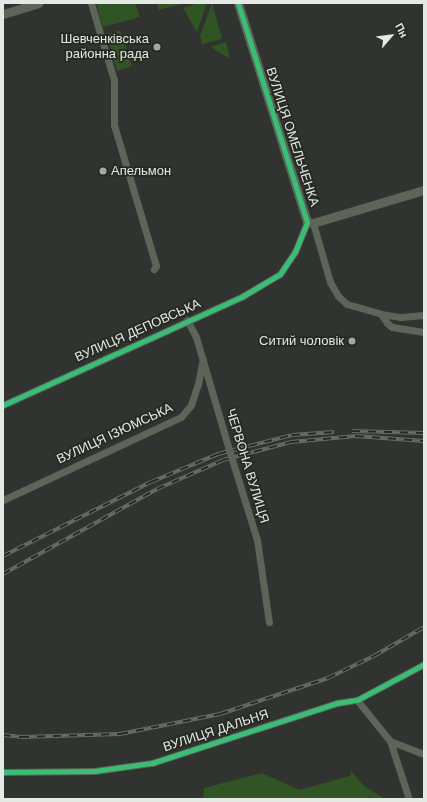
<!DOCTYPE html>
<meta charset="utf-8">
<style>
body{margin:0}
#map{position:relative;width:427px;height:802px;overflow:hidden;background:#30332f;font-family:Helvetica,sans-serif}
div>[style]{position:absolute}
[style*='--x']{left:calc(var(--x)*1px);top:calc(var(--y)*1px);width:calc(var(--w)*1px);rotate:calc(var(--a)*1deg)}
.green>*{inset:0;background:#315425}
.minor>*{height:7px;margin:-3.5px;padding:0 3.5px;transform-origin:3.5px;border-radius:3.5px;background:#5c6558}
.tertiary>*{height:9px;margin:-4.5px;padding:0 4.5px;transform-origin:4.5px;border-radius:4.5px;background:#5c6558}
.rail>*{height:4px;margin-top:-2px;transform-origin:0;background:repeating-linear-gradient(90deg,#252b23 0 8px,#686e66 0 16px);box-sizing:border-box;border-block:1px solid #686e66}
.minor-bridge>*{height:7px;margin:-3.5px;padding:0 3.5px;transform-origin:3.5px;border-radius:3.5px;background:#5c6558}
.cycleway>*{height:5px;margin:-2.5px;padding:0 2.5px;transform-origin:2.5px;border-radius:2.5px;background:#3abd76}
.dots>*{width:11px;height:11px;translate:-50% -50%;box-sizing:border-box;border:2px solid #252b23;border-radius:50%}
span{translate:-50% -50%;white-space:nowrap;text-align:center;line-height:1.15;-webkit-text-stroke:3.5px #252b23;paint-order:stroke}
.poi-label{font-size:13px;color:#e4e9e3}
.right{translate:-100% -50%;text-align:right}
.left{translate:0 -50%;text-align:left}
.street-label{font-size:13px;color:#e4e9e3}
.frame{position:absolute;inset:0;border:4px solid #e4e9e3;pointer-events:none}
.north{position:absolute;left:371px;top:16px;width:40px;height:40px;-webkit-text-stroke:3px #252b23;paint-order:stroke;rotate:62deg;font-size:11px;font-weight:700;line-height:16px;text-align:center;color:#e4e9e3}
.north::after{content:'';display:block;margin:auto;width:14px;height:18px;background:#e4e9e3;clip-path:polygon(50% 0,100% 100%,50% 72%,0 100%)}
</style>
<div id="map">
<div class="green">
<div style="clip-path:polygon(96px 3px,135px 3px,140px 17px,103px 27px)"></div>
<div style="clip-path:polygon(157px 3px,185px 3px,159px 10px)"></div>
<div style="clip-path:polygon(198px 3px,207px 3px,197px 32px,183px 8px)"></div>
<div style="clip-path:polygon(212px 3px,222px 39px,202px 44px,200px 36px)"></div>
<div style="clip-path:polygon(120px 30px,132px 66px,117px 71px,107px 34px)"></div>
<div style="clip-path:polygon(226px 42px,230px 59px,211px 47px)"></div>
<div style="clip-path:polygon(351px 771px,364px 786px,385px 799px,203px 799px,204px 788px,262px 773px,299px 790px,350px 776px)"></div>
</div>
<div class="minor">
<div style="--x:91;--y:3;--w:80;--a:73.4"></div>
<div style="--x:114;--y:80;--w:45;--a:90"></div>
<div style="--x:114;--y:125;--w:147;--a:73.4"></div>
<div style="--x:156;--y:266;--w:4;--a:124"></div>
<div style="--x:313;--y:223;--w:61;--a:73.9"></div>
<div style="--x:330;--y:282;--w:16;--a:60"></div>
<div style="--x:338;--y:296;--w:12;--a:42"></div>
<div style="--x:347;--y:304;--w:35;--a:16"></div>
<div style="--x:381;--y:314;--w:11;--a:56"></div>
<div style="--x:387;--y:323;--w:6;--a:39"></div>
<div style="--x:392;--y:327;--w:32;--a:9"></div>
<div style="--x:381;--y:314;--w:20;--a:9"></div>
<div style="--x:401;--y:317;--w:23;--a:-5"></div>
<div style="--x:187;--y:320;--w:19;--a:62"></div>
<div style="--x:196;--y:337;--w:110;--a:73.7"></div>
<div style="--x:3;--y:405;--w:264;--a:-24.4"></div>
<div style="--x:243;--y:296;--w:43;--a:-30.7"></div>
<div style="--x:280;--y:274;--w:27;--a:-56"></div>
<div style="--x:295;--y:252;--w:32;--a:-68"></div>
<div style="--x:243;--y:495;--w:47;--a:72.7"></div>
<div style="--x:257;--y:540;--w:83;--a:81.7"></div>
<div style="--x:3;--y:500;--w:196;--a:-25"></div>
<div style="--x:181;--y:417;--w:16;--a:-50"></div>
<div style="--x:191;--y:405;--w:22;--a:-72"></div>
<div style="--x:198;--y:384;--w:25;--a:-79"></div>
<div style="--x:357;--y:700;--w:53;--a:51.2"></div>
<div style="--x:390;--y:741;--w:36;--a:21"></div>
<div style="--x:390;--y:741;--w:61;--a:71.9"></div>
<div style="--x:3;--y:772;--w:91;--a:-0.6"></div>
<div style="--x:94;--y:771;--w:59;--a:-7.9"></div>
<div style="--x:152;--y:763;--w:194;--a:-18"></div>
<div style="--x:337;--y:703;--w:20;--a:-9"></div>
<div style="--x:357;--y:700;--w:76;--a:-28.2"></div>
</div>
<div class="tertiary">
<div style="--x:238;--y:3;--w:230;--a:72.5"></div>
<div style="--x:307;--y:222;--w:6;--a:9"></div>
<div style="--x:313;--y:223;--w:116;--a:-16.6"></div>
<div style="--x:3;--y:14;--w:37;--a:-17"></div>
</div>
<div class="rail">
<div style="--x:352;--y:431;--w:72;--a:1.6"></div>
<div style="--x:3;--y:556;--w:165;--a:-26.6"></div>
<div style="--x:151;--y:482;--w:73;--a:-22.7"></div>
<div style="--x:218;--y:454;--w:76;--a:-14.4"></div>
<div style="--x:292;--y:435;--w:42;--a:-4.1"></div>
<div style="--x:3;--y:574;--w:176;--a:-28.9"></div>
<div style="--x:157;--y:489;--w:72;--a:-23.7"></div>
<div style="--x:223;--y:460;--w:70;--a:-14.8"></div>
<div style="--x:291;--y:442;--w:65;--a:-5.3"></div>
<div style="--x:356;--y:436;--w:68;--a:4.2"></div>
<div style="--x:3;--y:735;--w:18;--a:6"></div>
<div style="--x:21;--y:737;--w:99;--a:-1.7"></div>
<div style="--x:120;--y:734;--w:102;--a:-11.3"></div>
<div style="--x:220;--y:714;--w:114;--a:-18.4"></div>
<div style="--x:328;--y:678;--w:51;--a:-25.6"></div>
<div style="--x:374;--y:656;--w:58;--a:-30.1"></div>
</div>
<div class="minor-bridge">
<div style="--x:227;--y:443;--w:54;--a:72.9"></div>
</div>
<div class="cycleway">
<div style="--x:3;--y:405;--w:264;--a:-24.4"></div>
<div style="--x:243;--y:296;--w:43;--a:-30.7"></div>
<div style="--x:280;--y:274;--w:27;--a:-56"></div>
<div style="--x:295;--y:252;--w:32;--a:-68"></div>
<div style="--x:307;--y:222;--w:230;--a:-107.5"></div>
<div style="--x:3;--y:772;--w:91;--a:-0.6"></div>
<div style="--x:94;--y:771;--w:59;--a:-7.9"></div>
<div style="--x:152;--y:763;--w:194;--a:-18"></div>
<div style="--x:337;--y:703;--w:20;--a:-9"></div>
<div style="--x:357;--y:700;--w:76;--a:-28.2"></div>
</div>
<div class="dots">
<div style="left:157px;top:47px;background:#a5a9a4"></div>
<div style="left:103px;top:171px;background:#a5a9a4"></div>
<div style="left:352px;top:341px;background:#a5a9a4"></div>
</div>
<div class="poi-label">
<span class="right" style="left:149px;top:47px">Шевченківська<br>районна рада</span>
<span class="left" style="left:111px;top:171px">Апельмон</span>
<span class="right" style="left:344px;top:341px">Ситий чоловік</span>
</div>
<div class="street-label">
<span style="left:292px;top:137px;rotate:72deg">ВУЛИЦЯ ОМЕЛЬЧЕНКА</span>
<span style="left:138px;top:331px;rotate:-24deg">ВУЛИЦЯ ДЕПОВСЬКА</span>
<span style="left:115px;top:434px;rotate:-25deg">ВУЛИЦЯ ІЗЮМСЬКА</span>
<span style="left:247px;top:466px;rotate:73deg">ЧЕРВОНА ВУЛИЦЯ</span>
<span style="left:216px;top:731px;rotate:-18deg">ВУЛИЦЯ ДАЛЬНЯ</span>
</div>
<div class="frame"></div>
<div class="north">Пн</div>
</div>
